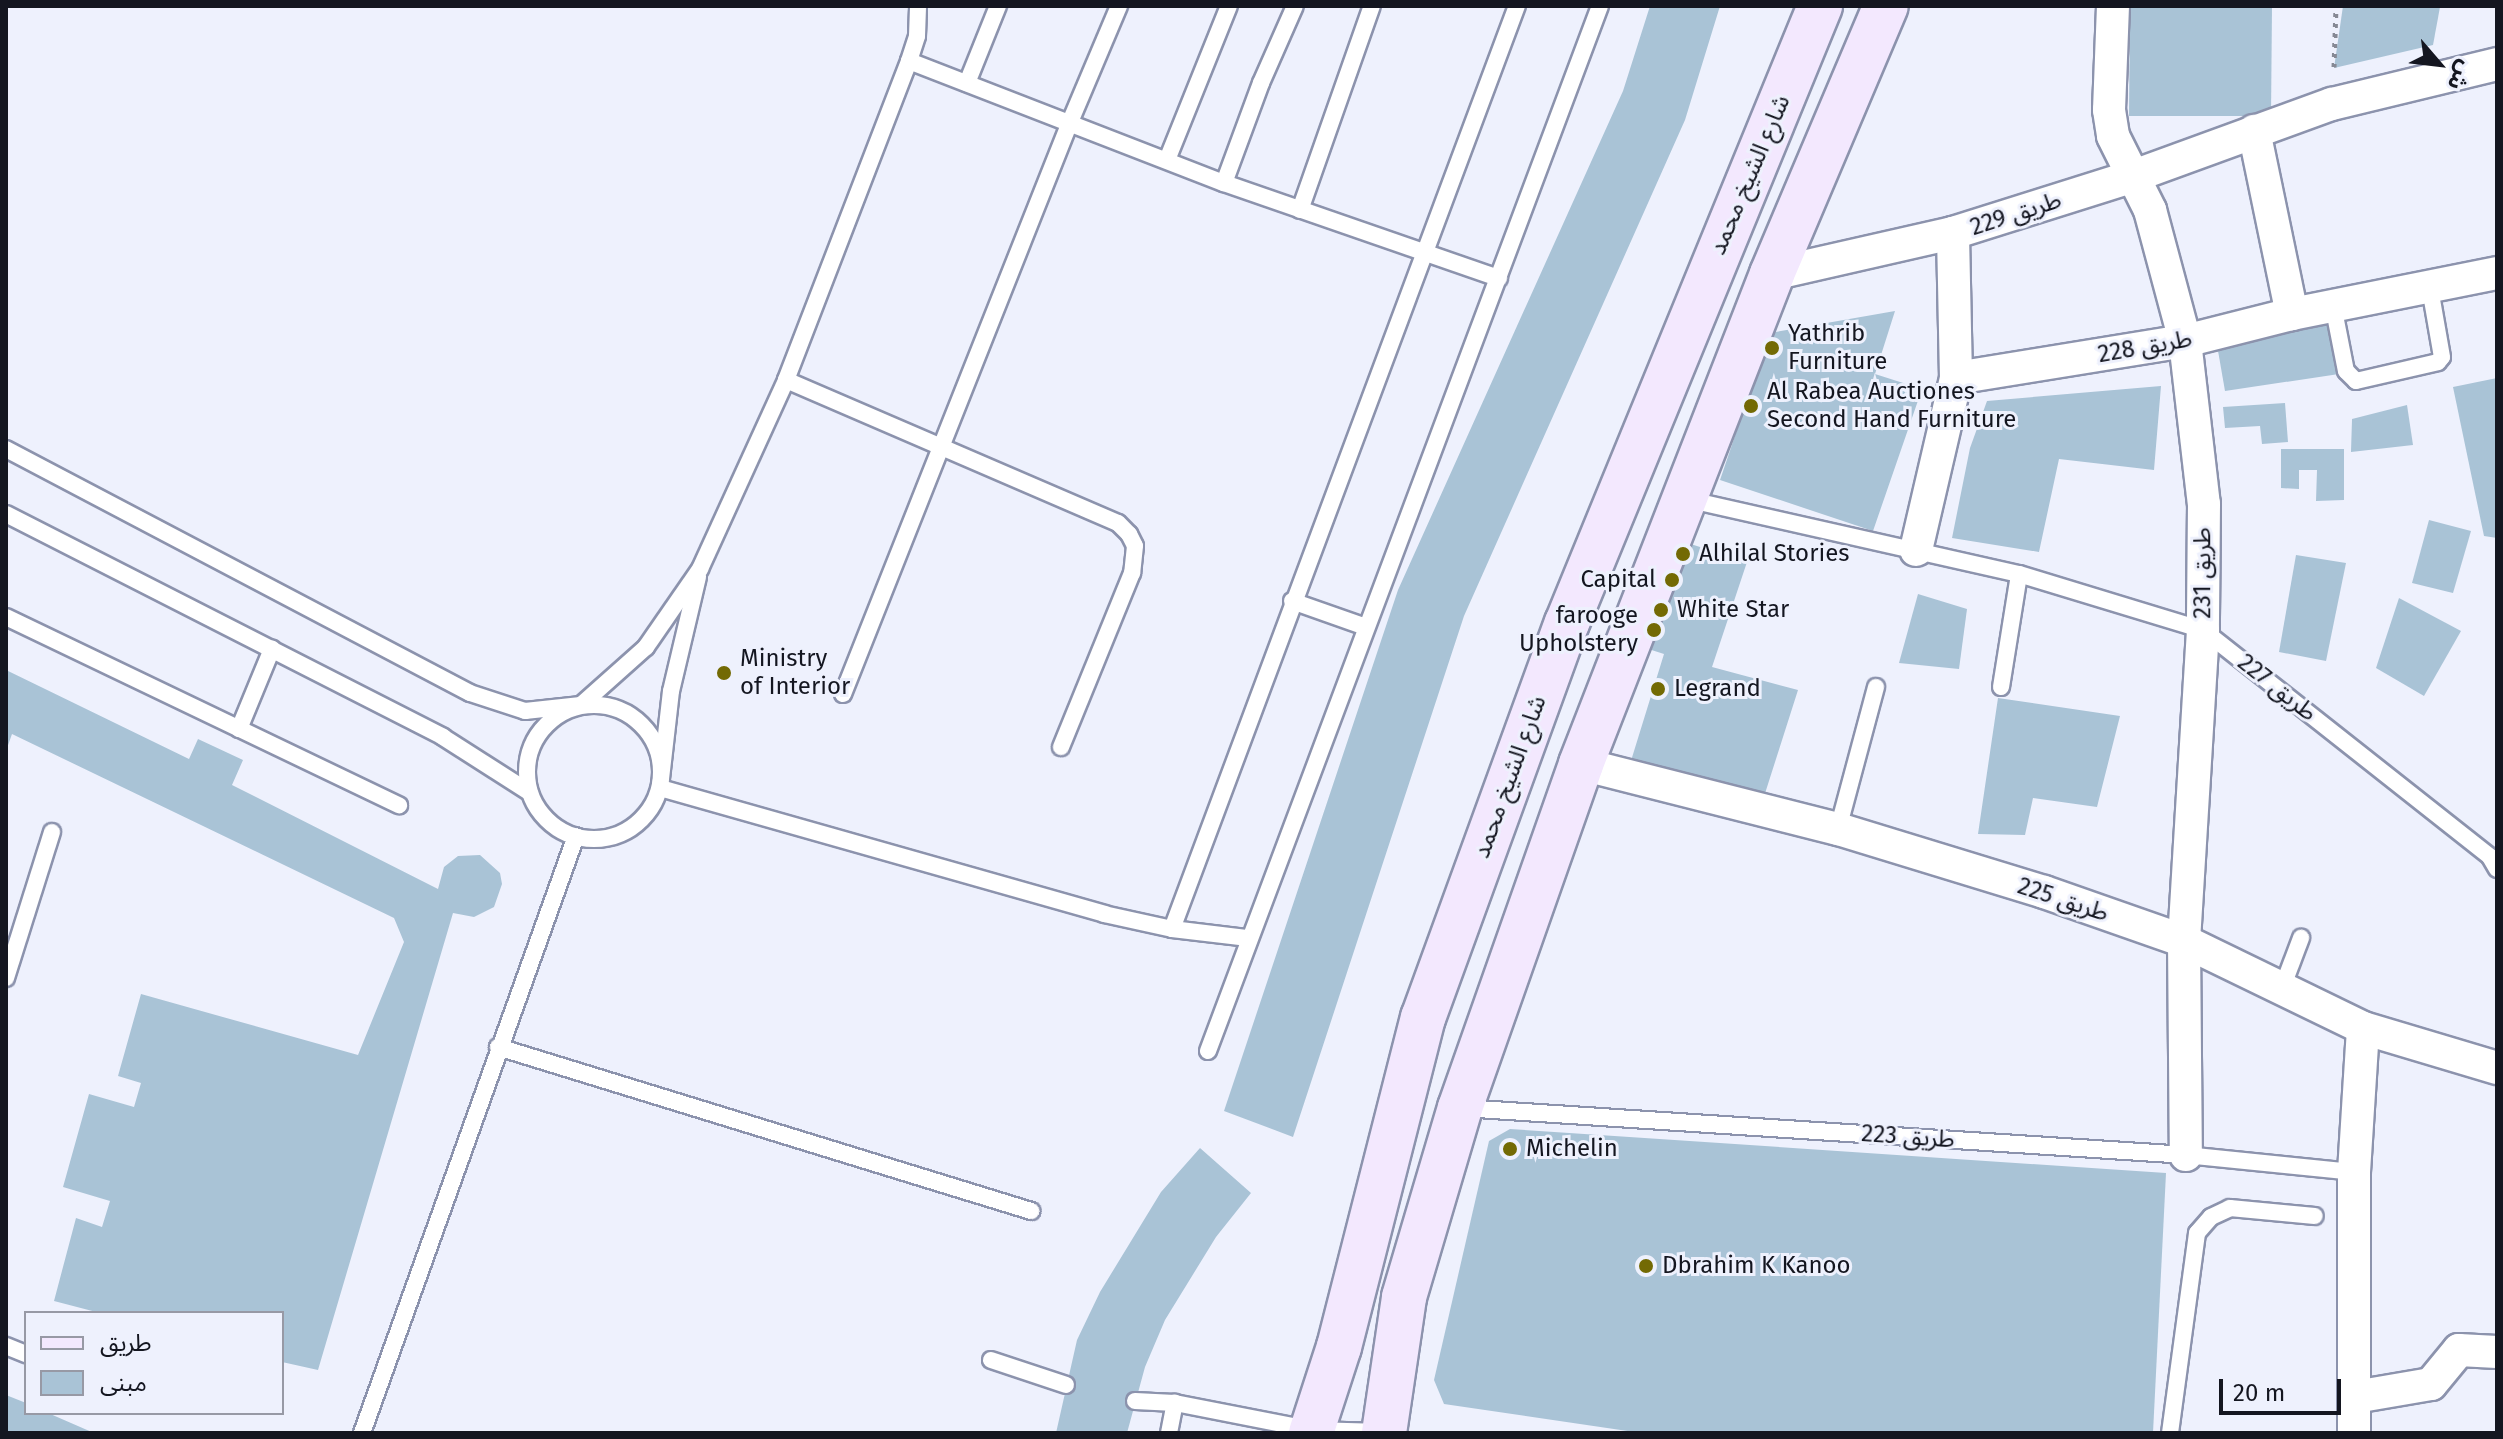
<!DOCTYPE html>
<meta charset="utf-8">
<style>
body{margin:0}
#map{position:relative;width:2503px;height:1439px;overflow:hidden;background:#eef1fd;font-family:"Fira Sans","Noto Sans Arabic",sans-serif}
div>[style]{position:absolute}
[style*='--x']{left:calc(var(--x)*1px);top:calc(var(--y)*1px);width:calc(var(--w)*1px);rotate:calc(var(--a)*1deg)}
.building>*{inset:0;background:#a9c3d6}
.path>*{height:5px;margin-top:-2.5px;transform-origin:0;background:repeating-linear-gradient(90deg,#868994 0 4px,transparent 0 10px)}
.roads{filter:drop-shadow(2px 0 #8c93ad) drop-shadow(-2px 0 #8c93ad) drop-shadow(0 2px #8c93ad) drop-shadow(0 -2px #8c93ad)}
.service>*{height:16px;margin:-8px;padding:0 8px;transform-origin:8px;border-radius:8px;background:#fff}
.service>.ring{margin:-8px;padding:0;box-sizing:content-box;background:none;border:16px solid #fff;border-radius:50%}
.minor>*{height:32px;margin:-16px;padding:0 16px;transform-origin:16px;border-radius:16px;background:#fff}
.secondary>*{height:44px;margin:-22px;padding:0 22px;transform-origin:22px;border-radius:22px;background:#f3e8fe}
.dots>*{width:22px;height:22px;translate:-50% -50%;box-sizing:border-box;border:4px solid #eef1fd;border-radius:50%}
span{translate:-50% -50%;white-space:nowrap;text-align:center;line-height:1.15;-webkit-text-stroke:6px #eef1fd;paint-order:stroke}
.street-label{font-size:24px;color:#141620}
.poi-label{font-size:24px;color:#141620}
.left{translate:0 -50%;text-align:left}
.right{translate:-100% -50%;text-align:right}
.frame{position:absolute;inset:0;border:8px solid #141620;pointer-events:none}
.legend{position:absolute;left:24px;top:1311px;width:260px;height:104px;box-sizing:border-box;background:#eef1fd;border:2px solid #9799a5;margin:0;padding:10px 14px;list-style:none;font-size:24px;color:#141620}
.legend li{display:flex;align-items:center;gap:16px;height:40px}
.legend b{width:40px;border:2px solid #9799a5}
.north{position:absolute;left:2399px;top:24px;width:80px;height:80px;-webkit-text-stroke:6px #eef1fd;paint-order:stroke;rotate:118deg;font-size:22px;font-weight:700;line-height:32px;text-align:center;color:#141620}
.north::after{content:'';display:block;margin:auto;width:28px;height:36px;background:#141620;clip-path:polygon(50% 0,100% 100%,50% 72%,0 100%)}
.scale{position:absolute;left:2219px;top:1379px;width:122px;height:36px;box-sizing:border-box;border:4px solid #141620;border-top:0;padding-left:10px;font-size:24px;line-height:28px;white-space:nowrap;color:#141620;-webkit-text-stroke:6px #eef1fd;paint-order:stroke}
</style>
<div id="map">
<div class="building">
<div style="clip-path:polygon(1650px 6px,1720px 6px,1685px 120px,1464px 616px,1293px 1137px,1224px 1111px,1398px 590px,1623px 91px)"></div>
<div style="clip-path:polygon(2130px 6px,2272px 6px,2271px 116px,2129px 116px)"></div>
<div style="clip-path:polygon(2343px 6px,2440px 7px,2433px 45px,2334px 68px)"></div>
<div style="clip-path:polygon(1895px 311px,1875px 374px,1922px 389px,1873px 531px,1720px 480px,1770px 333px)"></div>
<div style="clip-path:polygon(2333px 321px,2339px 374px,2225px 391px,2217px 345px)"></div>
<div style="clip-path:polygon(2497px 378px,2497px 538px,2484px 536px,2453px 387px)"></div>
<div style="clip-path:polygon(2161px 386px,2154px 470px,2059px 459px,2039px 552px,1952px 538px,1970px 448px,1987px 401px)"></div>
<div style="clip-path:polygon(2285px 403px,2288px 442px,2262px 444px,2260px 426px,2225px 428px,2223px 407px)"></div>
<div style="clip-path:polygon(2407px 405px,2413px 445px,2351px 452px,2352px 419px)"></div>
<div style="clip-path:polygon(2281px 449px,2344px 449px,2344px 500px,2316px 501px,2317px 470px,2299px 470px,2299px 489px,2281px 488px)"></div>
<div style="clip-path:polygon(2429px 520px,2471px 531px,2453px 593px,2412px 583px)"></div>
<div style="clip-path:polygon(1675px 539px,1747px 562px,1712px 667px,1798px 690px,1761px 806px,1630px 764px,1664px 654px,1639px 646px)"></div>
<div style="clip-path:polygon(2296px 555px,2346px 563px,2326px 661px,2279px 652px)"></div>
<div style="clip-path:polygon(1918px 594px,1967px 609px,1959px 669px,1899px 663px)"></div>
<div style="clip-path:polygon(2399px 598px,2461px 631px,2424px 696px,2376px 668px)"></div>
<div style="clip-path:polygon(6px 670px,189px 759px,198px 739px,243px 760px,232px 785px,438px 889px,444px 867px,458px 856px,480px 855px,500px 873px,502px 884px,494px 907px,474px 917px,453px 913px,318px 1370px,282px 1362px,282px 1313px,100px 1313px,54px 1301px,76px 1218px,102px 1227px,110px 1201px,63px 1187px,89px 1094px,134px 1107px,141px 1083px,118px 1076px,141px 994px,358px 1055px,404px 942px,394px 918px,12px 734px,6px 751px)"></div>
<div style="clip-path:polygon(1998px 698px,2120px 716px,2097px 807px,2033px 798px,2025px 835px,1978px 834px)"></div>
<div style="clip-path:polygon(1510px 1129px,2166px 1173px,2153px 1433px,1641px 1433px,1444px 1404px,1434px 1380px,1489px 1141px)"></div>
<div style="clip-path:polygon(1200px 1148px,1251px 1193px,1216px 1237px,1165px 1320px,1145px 1367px,1127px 1433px,1056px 1433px,1077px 1340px,1100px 1292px,1161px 1192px)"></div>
<div style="clip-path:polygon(6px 1395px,26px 1403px,26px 1413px,48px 1413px,94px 1433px,6px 1433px)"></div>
</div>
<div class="path">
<div style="--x:2334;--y:67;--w:61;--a:-88.1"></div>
</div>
<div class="roads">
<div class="service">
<div style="--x:909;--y:61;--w:338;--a:21.2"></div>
<div style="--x:1224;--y:183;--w:291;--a:19.1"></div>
<div style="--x:967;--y:83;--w:83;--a:-68.1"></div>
<div style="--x:1167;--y:160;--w:166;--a:-68.1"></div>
<div style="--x:1224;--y:183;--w:107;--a:-69.7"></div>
<div style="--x:1261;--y:83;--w:84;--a:-66.2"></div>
<div style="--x:1300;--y:210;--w:216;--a:-70.6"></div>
<div style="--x:2333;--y:305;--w:67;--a:78.9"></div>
<div style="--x:2346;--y:371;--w:14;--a:45"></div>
<div style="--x:2356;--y:381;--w:84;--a:-13"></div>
<div style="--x:2438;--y:362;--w:6;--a:-51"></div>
<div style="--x:2442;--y:357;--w:70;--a:-99.9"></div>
<div style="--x:786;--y:380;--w:361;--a:23.3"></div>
<div style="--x:1118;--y:523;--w:16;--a:45"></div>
<div style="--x:1129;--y:534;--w:13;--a:63"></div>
<div style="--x:1135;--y:546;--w:27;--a:96"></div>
<div style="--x:1132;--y:573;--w:188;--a:112.2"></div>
<div style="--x:6;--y:449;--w:524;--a:27.74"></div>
<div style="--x:470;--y:693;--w:58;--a:18.1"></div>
<div style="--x:525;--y:711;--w:56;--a:-6.1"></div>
<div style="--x:581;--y:705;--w:87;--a:-41.7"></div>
<div style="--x:646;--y:647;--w:95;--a:-55.3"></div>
<div style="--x:700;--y:569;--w:208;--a:-65.5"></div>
<div style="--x:786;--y:380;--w:342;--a:-68.9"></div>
<div style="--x:909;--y:61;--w:26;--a:-72"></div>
<div style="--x:917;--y:36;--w:30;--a:-88"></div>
<div style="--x:1686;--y:499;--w:341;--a:12.7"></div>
<div style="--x:2019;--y:574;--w:192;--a:16.9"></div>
<div style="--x:2203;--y:630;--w:366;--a:38.3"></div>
<div style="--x:2490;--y:857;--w:14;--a:60"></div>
<div style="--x:6;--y:514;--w:491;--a:27"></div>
<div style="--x:443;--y:737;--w:102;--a:32.6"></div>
<div style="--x:698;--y:577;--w:117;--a:103.3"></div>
<div style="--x:671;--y:691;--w:98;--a:96.5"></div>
<div style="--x:660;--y:788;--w:462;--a:15.8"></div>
<div style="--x:1104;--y:914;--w:70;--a:12.4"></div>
<div style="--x:1172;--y:929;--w:77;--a:6.8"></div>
<div style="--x:1292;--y:601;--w:78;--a:19.4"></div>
<div style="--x:6;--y:617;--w:436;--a:25.6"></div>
<div style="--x:2001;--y:687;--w:114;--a:-80.9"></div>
<div style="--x:843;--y:694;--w:615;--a:-68.35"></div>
<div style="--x:1070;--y:122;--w:126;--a:-67.1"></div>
<div class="ring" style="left:527px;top:705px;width:118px;height:118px"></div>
<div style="--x:239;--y:729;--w:87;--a:-67.6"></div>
<div style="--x:1838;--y:829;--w:147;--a:-75"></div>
<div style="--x:1172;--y:929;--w:985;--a:-69.51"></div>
<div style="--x:6;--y:978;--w:153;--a:-72.5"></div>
<div style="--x:2281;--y:991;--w:57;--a:-69.3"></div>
<div style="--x:498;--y:1047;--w:558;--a:17.1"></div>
<div style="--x:1208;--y:1051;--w:1116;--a:-69.44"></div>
<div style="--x:1462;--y:1108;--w:726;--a:3.71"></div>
<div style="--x:2186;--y:1155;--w:169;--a:5.8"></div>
<div style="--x:6;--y:1346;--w:22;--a:22"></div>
<div style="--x:991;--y:1360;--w:79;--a:18.4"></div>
<div style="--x:1135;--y:1401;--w:40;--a:2.9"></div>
<div style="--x:1175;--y:1403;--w:140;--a:11.1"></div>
<div style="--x:1312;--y:1430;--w:70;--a:1.6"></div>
<div style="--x:362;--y:1433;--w:634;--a:-70.28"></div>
<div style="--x:1169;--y:1433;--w:31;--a:-79"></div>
<div style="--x:2170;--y:1433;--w:202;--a:-82.3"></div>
<div style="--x:2197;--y:1233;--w:21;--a:-49"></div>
<div style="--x:2211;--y:1217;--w:21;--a:-25"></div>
<div style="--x:2230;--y:1208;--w:85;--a:5.4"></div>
</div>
<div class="minor">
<div style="--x:2113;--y:6;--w:104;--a:92.2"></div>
<div style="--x:2109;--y:110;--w:26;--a:81"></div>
<div style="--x:2113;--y:136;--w:83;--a:63.4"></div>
<div style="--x:2150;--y:210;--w:136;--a:75"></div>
<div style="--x:2185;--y:341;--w:164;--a:83.4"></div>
<div style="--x:2204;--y:504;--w:126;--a:90.5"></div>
<div style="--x:2203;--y:630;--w:312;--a:93.5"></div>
<div style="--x:2184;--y:941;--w:214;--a:89.5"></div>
<div style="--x:2254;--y:131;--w:187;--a:78.3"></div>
<div style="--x:1772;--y:274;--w:186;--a:-12.8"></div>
<div style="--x:1953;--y:233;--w:187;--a:-17.5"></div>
<div style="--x:2131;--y:177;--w:214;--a:-20"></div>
<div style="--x:2332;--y:104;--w:170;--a:-13.6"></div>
<div style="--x:1956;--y:378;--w:232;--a:-9.2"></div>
<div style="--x:2185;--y:341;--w:110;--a:-14.2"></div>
<div style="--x:2292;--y:314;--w:209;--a:-11.3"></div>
<div style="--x:1916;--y:550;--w:177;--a:-76.9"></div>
<div style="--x:1956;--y:378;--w:145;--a:-91.2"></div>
<div style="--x:1581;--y:764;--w:265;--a:14.2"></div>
<div style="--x:1838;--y:829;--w:215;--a:17"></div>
<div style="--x:2044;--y:892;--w:148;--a:19.3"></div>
<div style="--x:2184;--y:941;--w:199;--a:25.9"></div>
<div style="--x:2363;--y:1028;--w:140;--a:16.6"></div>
<div style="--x:2355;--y:1397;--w:77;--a:-9.7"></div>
<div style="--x:2431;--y:1384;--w:44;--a:-50.5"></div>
<div style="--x:2459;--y:1350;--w:38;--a:3"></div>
<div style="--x:2354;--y:1433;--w:261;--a:-90"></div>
<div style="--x:2354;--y:1172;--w:144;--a:-86.4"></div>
</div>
<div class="secondary">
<div style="--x:1311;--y:1433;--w:90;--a:-72"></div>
<div style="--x:1339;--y:1347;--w:340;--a:-75.7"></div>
<div style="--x:1423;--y:1018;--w:420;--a:-70"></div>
<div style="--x:1567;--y:623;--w:667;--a:-67.7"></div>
<div style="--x:1384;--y:1433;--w:137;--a:-81.6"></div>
<div style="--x:1404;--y:1297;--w:197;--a:-73.5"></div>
<div style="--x:1460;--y:1108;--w:365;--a:-70.6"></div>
<div style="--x:1581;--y:764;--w:526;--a:-68.7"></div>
<div style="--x:1772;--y:274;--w:291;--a:-67"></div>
</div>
</div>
<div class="dots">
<div style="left:1772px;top:348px;background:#736a04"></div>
<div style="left:1751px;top:406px;background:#736a04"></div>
<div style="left:1683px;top:554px;background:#736a04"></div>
<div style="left:1672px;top:580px;background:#736a04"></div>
<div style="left:1661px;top:610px;background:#736a04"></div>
<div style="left:1654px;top:630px;background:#736a04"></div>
<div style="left:724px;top:673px;background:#736a04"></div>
<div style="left:1658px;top:689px;background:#736a04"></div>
<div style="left:1510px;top:1149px;background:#736a04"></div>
<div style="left:1646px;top:1266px;background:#736a04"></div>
</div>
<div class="street-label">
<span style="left:1750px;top:175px;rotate:-67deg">شارع الشيخ محمد</span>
<span style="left:2016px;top:214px;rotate:-18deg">طريق 229</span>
<span style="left:2145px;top:347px;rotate:-10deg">طريق 228</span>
<span style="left:2203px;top:573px;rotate:-90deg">طريق 231</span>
<span style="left:2277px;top:688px;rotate:38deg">طريق 227</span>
<span style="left:1510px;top:777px;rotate:-70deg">شارع الشيخ محمد</span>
<span style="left:2063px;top:900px;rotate:18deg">طريق 225</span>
<span style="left:1908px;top:1137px;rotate:4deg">طريق 223</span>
</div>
<div class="poi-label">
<span class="left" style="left:1788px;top:348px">Yathrib<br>Furniture</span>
<span class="left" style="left:1767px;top:406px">Al Rabea Auctiones<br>Second Hand Furniture</span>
<span class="left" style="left:1699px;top:554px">Alhilal Stories</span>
<span class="right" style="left:1656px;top:580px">Capital</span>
<span class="left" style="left:1677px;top:610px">White Star</span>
<span class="right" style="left:1638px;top:630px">farooge<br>Upholstery</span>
<span class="left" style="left:740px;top:673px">Ministry<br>of Interior</span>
<span class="left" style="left:1674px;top:689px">Legrand</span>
<span class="left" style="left:1526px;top:1149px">Michelin</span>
<span class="left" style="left:1662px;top:1266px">Dbrahim K Kanoo</span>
</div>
<div class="frame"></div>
<ul class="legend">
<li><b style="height:10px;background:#f3e8fe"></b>طريق</li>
<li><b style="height:22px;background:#a9c3d6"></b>مبنى</li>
</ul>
<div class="north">ش</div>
<div class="scale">20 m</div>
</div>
